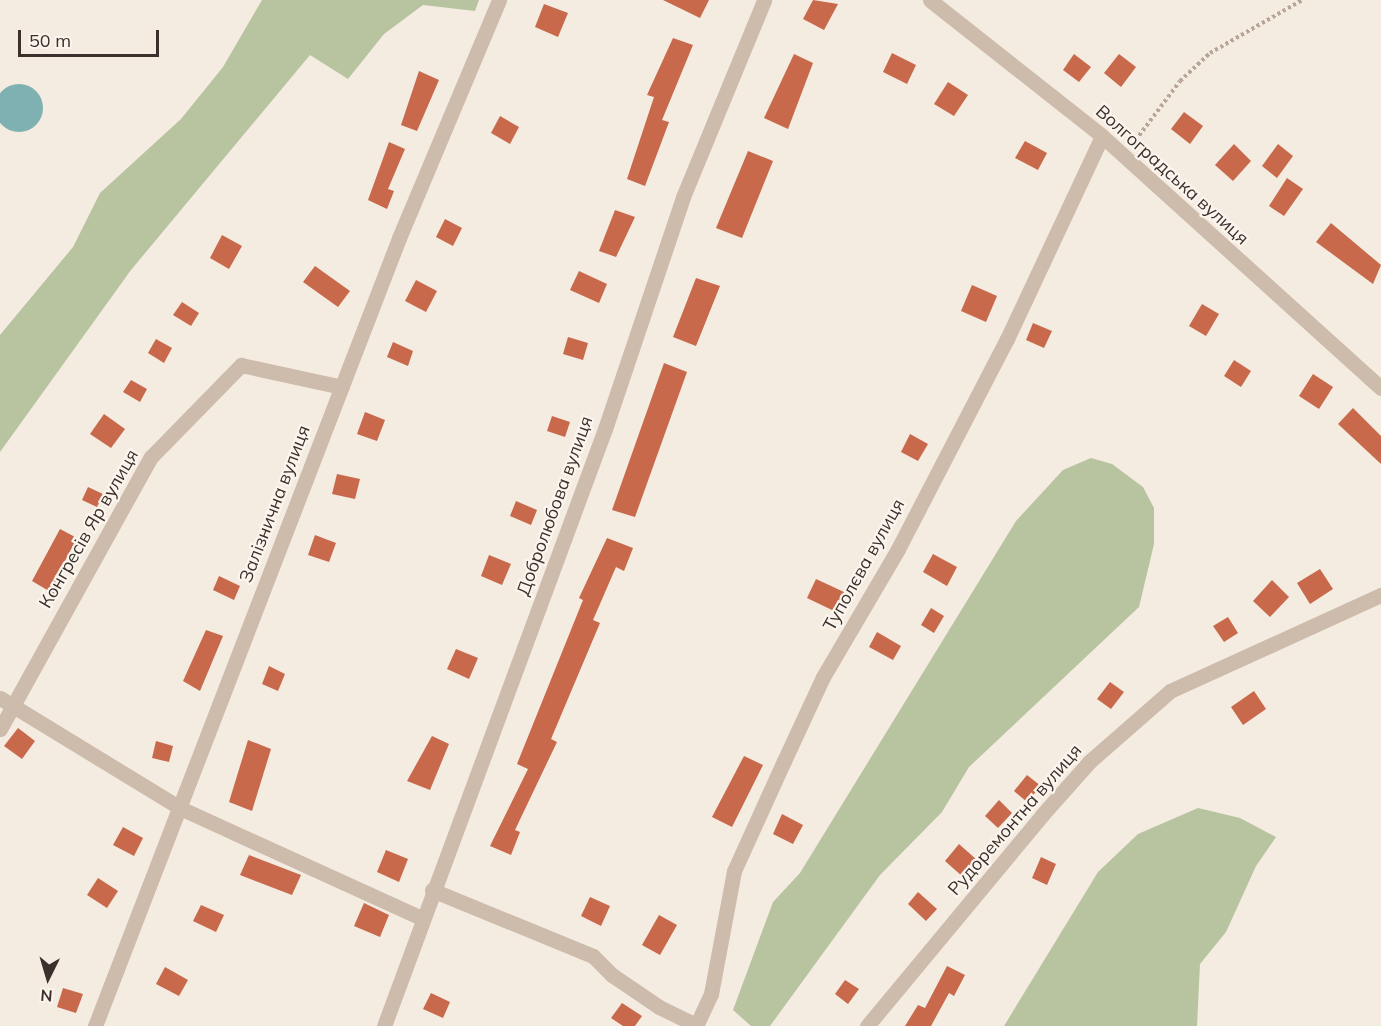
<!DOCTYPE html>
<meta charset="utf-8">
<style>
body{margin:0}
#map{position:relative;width:1381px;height:1026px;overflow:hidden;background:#f4ebe1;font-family:Mulish,sans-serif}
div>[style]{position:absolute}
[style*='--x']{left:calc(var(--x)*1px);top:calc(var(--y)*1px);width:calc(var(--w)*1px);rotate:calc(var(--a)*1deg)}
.green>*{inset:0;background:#b8c4a0}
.water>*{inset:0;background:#7fb0b2}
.round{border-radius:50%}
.building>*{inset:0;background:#c8694b}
.path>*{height:4px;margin-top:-2px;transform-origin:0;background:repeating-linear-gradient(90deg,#b9a596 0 3px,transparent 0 6px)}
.minor>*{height:15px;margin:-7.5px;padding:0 7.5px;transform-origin:7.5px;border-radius:7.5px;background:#cdbbac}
span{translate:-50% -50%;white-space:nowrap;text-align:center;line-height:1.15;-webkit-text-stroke:4.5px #fbf5ee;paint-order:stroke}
.street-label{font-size:18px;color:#3b302b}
.north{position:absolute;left:18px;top:948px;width:60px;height:60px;-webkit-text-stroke:4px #fbf5ee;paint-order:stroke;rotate:185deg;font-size:16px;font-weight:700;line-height:24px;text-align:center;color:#3b302b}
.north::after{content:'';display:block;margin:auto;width:21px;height:27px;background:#3b302b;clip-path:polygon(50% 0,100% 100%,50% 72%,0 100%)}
.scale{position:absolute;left:18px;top:30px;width:141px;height:27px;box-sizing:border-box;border:3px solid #3b302b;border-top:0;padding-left:8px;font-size:18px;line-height:21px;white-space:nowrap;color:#3b302b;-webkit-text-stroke:4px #fbf5ee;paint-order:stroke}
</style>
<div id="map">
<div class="green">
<div style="clip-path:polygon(262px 0,479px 0,475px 11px,423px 5px,384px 34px,348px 79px,310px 55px,131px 270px,0 452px,0 335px,73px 247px,100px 193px,181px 119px,223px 67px)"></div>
<div style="clip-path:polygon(1091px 458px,1112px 464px,1143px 487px,1154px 508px,1154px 544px,1139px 607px,969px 767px,942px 812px,880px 875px,770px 1026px,751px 1026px,733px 1010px,773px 902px,800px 873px,1016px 521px,1063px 470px)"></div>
<div style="clip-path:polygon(1198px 808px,1240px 818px,1276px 837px,1256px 866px,1226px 932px,1200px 964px,1197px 1026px,1004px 1026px,1098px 872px,1138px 834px)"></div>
</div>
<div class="water">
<div class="round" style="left:-5px;top:84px;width:48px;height:48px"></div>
</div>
<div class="building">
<div style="clip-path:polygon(663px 0,709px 0,700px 18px)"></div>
<div style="clip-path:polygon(813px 0,838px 4px,824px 30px,803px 19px)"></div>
<div style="clip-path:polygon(544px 4px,568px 13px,558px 37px,535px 27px)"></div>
<div style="clip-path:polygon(673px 38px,693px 45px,662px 120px,669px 122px,645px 186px,627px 179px,654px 97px,647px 95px)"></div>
<div style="clip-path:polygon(892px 53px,916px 65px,907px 84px,883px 72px)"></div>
<div style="clip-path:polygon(794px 54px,813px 63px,788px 129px,764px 118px)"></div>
<div style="clip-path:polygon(1074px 54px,1091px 67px,1079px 82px,1063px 70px)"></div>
<div style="clip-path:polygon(1119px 54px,1136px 67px,1121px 87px,1104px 73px)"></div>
<div style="clip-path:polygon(419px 71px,439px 80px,417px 131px,401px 125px)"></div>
<div style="clip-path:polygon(948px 82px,968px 95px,954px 116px,934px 104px)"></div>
<div style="clip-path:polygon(1184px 112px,1203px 126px,1190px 144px,1171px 129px)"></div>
<div style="clip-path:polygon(500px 116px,519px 127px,510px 144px,491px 133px)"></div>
<div style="clip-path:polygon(1025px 141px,1047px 153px,1038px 170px,1015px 158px)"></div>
<div style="clip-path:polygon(389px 142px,405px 149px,388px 189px,394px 191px,387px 209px,368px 200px)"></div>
<div style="clip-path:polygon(1234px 144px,1251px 161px,1233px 181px,1215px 165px)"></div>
<div style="clip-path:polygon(1278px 144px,1293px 156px,1277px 178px,1262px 166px)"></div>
<div style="clip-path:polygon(748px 151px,773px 161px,742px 238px,716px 228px)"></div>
<div style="clip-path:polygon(1287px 178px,1303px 189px,1284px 216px,1269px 206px)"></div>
<div style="clip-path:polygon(615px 210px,635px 217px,616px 257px,599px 251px)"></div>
<div style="clip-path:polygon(445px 219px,462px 228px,453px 246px,436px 237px)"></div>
<div style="clip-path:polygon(1331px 223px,1381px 265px,1373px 284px,1316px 242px)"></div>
<div style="clip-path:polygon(222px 235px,242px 246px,229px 269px,210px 258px)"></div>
<div style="clip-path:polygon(315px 266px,350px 291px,338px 307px,303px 282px)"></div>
<div style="clip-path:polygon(579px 271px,607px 284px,599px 303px,570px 290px)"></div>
<div style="clip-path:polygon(696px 278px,720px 286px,696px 346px,673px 337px)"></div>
<div style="clip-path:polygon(416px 280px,437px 291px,426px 312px,405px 301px)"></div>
<div style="clip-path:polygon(972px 285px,997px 296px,986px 322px,961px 311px)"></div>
<div style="clip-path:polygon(182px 302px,199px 313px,191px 326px,173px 315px)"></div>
<div style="clip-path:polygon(1202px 304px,1219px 314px,1206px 336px,1189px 326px)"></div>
<div style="clip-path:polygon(1033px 323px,1052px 331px,1044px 348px,1026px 340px)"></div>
<div style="clip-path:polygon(568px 337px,588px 343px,583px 360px,563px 354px)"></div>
<div style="clip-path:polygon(156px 339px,172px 348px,164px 363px,148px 353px)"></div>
<div style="clip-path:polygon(393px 342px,413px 351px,408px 366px,387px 357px)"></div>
<div style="clip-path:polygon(1234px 360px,1251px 371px,1241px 387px,1224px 376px)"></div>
<div style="clip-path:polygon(664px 363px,687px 372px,635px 517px,612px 510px)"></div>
<div style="clip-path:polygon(1313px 374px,1333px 387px,1319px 409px,1299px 396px)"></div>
<div style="clip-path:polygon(131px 380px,147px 389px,140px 402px,123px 392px)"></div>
<div style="clip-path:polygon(1353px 408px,1381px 436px,1381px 464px,1338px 424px)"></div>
<div style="clip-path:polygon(365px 412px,385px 420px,377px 441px,357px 434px)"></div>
<div style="clip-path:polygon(104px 414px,125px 429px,111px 448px,90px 434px)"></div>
<div style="clip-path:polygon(552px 416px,570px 422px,565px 437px,547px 431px)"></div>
<div style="clip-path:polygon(910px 434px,928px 444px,918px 461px,901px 452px)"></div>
<div style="clip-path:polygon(337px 474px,360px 479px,355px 499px,332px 494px)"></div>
<div style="clip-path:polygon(88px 487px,103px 494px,97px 507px,82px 500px)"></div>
<div style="clip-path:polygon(516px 501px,537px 510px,531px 525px,510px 516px)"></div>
<div style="clip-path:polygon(60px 529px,77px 538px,57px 576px,63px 580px,54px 594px,32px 581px)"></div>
<div style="clip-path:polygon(315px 535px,336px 543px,329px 562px,308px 555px)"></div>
<div style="clip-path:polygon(607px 538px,633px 548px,624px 571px,616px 567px,593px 620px,600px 623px,551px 739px,557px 742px,515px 830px,520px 832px,511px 855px,490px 846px,528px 769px,517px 764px,583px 600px,579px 598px)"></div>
<div style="clip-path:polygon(933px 554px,957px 567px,947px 586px,923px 572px)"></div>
<div style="clip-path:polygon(489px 555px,511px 564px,502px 585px,481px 576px)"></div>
<div style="clip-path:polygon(1320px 569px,1333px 589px,1310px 604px,1297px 583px)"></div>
<div style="clip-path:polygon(219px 576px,240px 586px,234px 600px,213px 590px)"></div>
<div style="clip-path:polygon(816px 579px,844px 592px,834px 611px,807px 598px)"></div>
<div style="clip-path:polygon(1272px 580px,1289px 597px,1270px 617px,1253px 601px)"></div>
<div style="clip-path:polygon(931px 608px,944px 616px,934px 633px,921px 625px)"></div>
<div style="clip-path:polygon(1228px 617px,1238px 633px,1224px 642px,1213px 626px)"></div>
<div style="clip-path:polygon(206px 630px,223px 636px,200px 691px,183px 681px)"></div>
<div style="clip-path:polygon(877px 632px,901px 646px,893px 660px,869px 647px)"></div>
<div style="clip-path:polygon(456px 649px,478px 658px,469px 679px,447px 669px)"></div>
<div style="clip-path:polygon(269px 666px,285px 674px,278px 691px,262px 684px)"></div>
<div style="clip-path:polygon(1110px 682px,1124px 692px,1111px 709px,1097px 699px)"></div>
<div style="clip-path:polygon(1254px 691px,1266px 709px,1243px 725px,1231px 707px)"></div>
<div style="clip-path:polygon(18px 728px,35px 741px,22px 759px,4px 746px)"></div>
<div style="clip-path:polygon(432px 736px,449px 744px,430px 790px,407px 781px)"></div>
<div style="clip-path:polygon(248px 740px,271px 749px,252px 811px,229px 802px)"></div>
<div style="clip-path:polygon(156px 741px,173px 746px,169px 762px,152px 758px)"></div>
<div style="clip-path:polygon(744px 756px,763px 765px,732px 827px,712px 817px)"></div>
<div style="clip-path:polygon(1027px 775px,1041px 786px,1027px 802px,1014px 791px)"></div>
<div style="clip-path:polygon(999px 800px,1012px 813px,998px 828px,985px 816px)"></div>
<div style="clip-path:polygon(782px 814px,803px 825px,793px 844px,773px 834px)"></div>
<div style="clip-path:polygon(123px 827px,143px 838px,134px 856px,113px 845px)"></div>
<div style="clip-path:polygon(959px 844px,977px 860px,963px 877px,945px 861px)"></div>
<div style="clip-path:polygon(386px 850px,408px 859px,399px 882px,377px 872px)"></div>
<div style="clip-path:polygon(249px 855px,301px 875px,292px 895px,240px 875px)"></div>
<div style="clip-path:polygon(1041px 857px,1056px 864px,1047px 885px,1032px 878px)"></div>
<div style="clip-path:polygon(98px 878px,118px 891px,107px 908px,87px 895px)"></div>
<div style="clip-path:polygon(918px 892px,937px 909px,926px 921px,908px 904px)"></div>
<div style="clip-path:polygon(590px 897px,610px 906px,601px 926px,581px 916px)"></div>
<div style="clip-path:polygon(364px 903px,389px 915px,380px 937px,354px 926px)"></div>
<div style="clip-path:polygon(201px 905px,224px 915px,216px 932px,193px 921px)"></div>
<div style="clip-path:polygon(659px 915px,677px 925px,660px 955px,642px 945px)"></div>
<div style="clip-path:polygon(947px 966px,965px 975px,954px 996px,949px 993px,931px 1026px,905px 1026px,918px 1005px,925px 1008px)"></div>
<div style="clip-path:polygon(165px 967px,188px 980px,179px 996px,156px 984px)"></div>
<div style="clip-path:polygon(845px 980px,859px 989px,848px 1004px,835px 994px)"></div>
<div style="clip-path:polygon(63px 988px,83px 994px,76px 1013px,57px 1007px)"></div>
<div style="clip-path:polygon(431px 993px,450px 1002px,443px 1018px,423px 1009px)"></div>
<div style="clip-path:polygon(622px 1003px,642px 1016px,635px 1026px,623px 1026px,611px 1018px)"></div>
</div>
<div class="path">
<div style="--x:1132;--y:145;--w:80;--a:-53.1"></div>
<div style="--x:1180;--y:81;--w:41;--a:-43"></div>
<div style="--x:1210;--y:53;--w:106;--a:-29.9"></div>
</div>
<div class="minor">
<div style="--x:930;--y:0;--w:219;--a:38.3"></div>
<div style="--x:1102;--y:136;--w:376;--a:42.1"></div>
<div style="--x:0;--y:698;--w:211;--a:31.4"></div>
<div style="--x:180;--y:808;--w:265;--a:24.5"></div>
<div style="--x:0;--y:729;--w:311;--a:-61"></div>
<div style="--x:151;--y:457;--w:129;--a:-45.6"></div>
<div style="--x:241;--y:365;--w:103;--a:12.3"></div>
<div style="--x:432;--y:890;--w:174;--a:22.3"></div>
<div style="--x:593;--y:956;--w:27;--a:45"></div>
<div style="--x:612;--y:975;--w:57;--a:34.2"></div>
<div style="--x:659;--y:1007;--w:41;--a:25.9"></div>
<div style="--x:95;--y:1026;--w:845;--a:-68.9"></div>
<div style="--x:399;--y:238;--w:258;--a:-67.2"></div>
<div style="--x:384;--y:1026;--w:637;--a:-69.69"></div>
<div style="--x:605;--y:429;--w:245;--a:-71.4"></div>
<div style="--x:683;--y:197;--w:213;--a:-67.6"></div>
<div style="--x:696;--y:1026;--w:35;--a:-65"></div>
<div style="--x:711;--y:994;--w:125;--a:-79.4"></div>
<div style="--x:734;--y:871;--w:121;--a:-65.6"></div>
<div style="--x:784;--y:761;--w:93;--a:-65.1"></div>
<div style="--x:823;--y:677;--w:148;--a:-59.6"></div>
<div style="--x:898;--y:549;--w:237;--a:-62.6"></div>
<div style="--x:1007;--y:339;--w:224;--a:-64.9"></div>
<div style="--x:867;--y:1026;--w:274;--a:-50.3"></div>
<div style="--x:1042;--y:815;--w:71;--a:-48.4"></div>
<div style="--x:1089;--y:762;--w:108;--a:-41.2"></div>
<div style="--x:1170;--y:691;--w:232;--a:-24.5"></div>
</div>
<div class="street-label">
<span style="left:1172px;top:175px;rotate:42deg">Волгоградська вулиця</span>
<span style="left:275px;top:504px;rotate:-69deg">Залізнична вулиця</span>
<span style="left:555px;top:506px;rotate:-70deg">Добролюбова вулиця</span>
<span style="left:89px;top:529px;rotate:-60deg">Конгресів Яр вулиця</span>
<span style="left:864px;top:565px;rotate:-61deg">Туполєва вулиця</span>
<span style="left:1015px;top:820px;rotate:-49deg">Рудоремонтна вулиця</span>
</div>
<div class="north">N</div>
<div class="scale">50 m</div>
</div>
